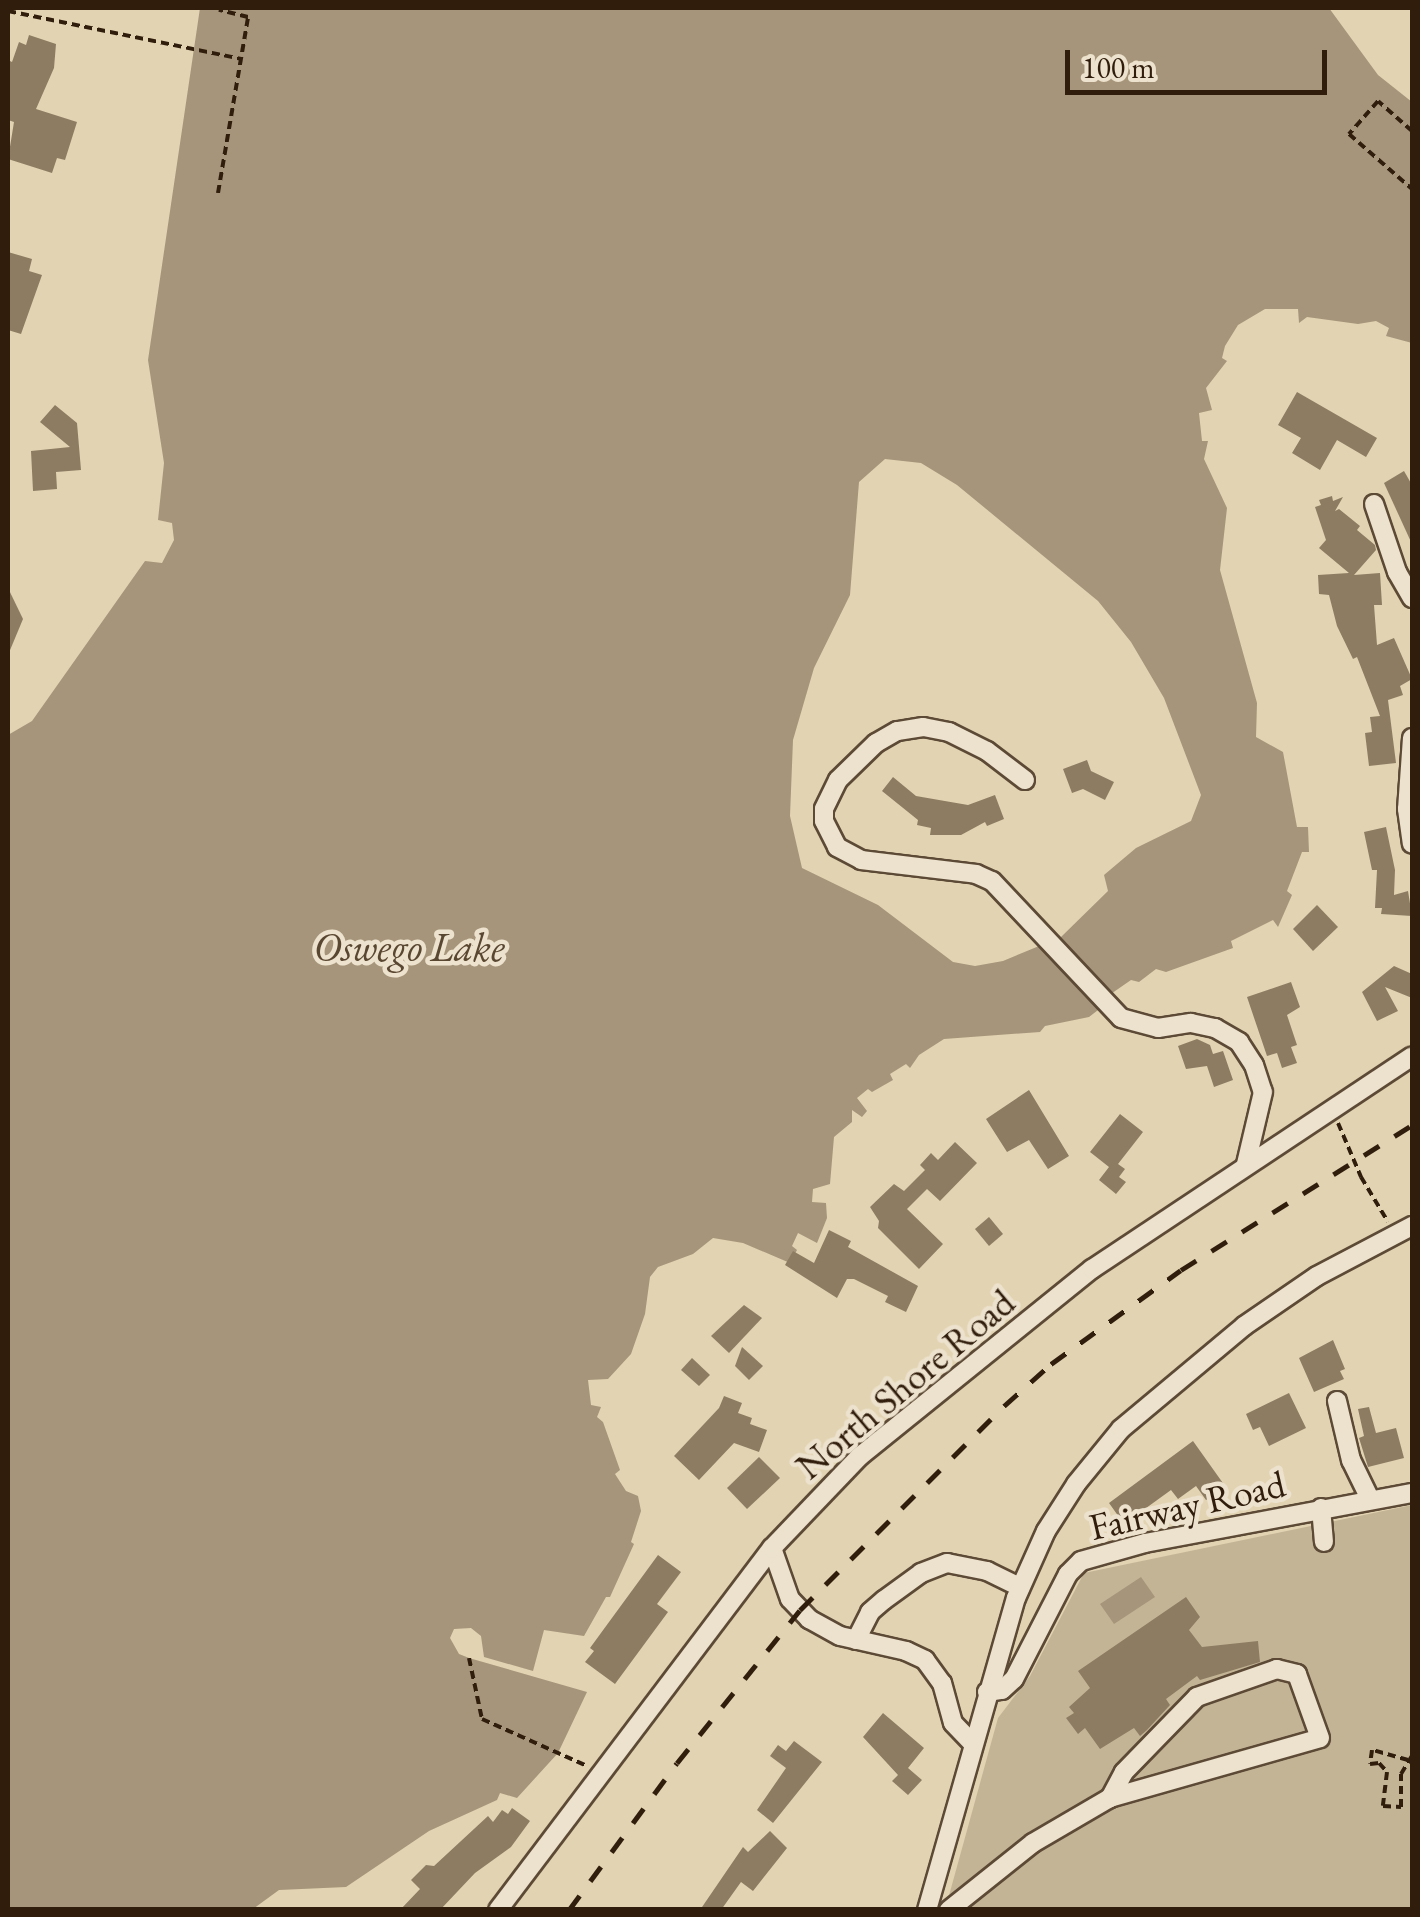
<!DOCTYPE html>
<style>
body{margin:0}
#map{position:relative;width:1420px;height:1917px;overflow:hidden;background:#e2d3b2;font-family:"EB Garamond",serif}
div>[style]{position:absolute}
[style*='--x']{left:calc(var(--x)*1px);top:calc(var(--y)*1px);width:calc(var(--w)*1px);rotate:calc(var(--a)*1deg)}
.green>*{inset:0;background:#c4b496}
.water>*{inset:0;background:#a6957a}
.building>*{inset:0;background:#8d7c62}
.path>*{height:4px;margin-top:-2px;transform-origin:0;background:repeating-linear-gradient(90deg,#311d0c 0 8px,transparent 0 13px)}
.roads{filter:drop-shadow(2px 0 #5d4a36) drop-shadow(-2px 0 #5d4a36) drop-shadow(0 2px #5d4a36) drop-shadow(0 -2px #5d4a36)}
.minor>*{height:18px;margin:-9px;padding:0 9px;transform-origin:9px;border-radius:9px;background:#ece2cd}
.rail>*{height:5px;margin-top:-2.5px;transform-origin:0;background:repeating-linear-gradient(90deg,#311d0c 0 18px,transparent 0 36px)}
span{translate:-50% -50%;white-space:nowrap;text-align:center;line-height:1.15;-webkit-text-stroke:9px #ece2cd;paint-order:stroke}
.street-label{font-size:38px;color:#311d0c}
.water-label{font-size:40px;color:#5a4732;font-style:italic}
.frame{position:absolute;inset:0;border:10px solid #311d0c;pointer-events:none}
.scale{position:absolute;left:1065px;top:50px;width:262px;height:45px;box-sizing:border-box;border:5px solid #311d0c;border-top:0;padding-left:12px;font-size:30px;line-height:35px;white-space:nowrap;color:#311d0c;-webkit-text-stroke:8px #ece2cd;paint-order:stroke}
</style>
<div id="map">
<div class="green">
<div style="clip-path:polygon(1412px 1505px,1412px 1909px,945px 1910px,998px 1718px,1030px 1676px,1084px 1573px)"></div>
</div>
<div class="water">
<div style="clip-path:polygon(evenodd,200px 8px,1329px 8px,1378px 75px,1412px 102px,1412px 343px,1386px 336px,1389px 328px,1376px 321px,1358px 324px,1307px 317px,1299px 323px,1298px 309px,1265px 309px,1238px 325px,1225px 346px,1222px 358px,1227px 361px,1206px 388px,1212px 410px,1199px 413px,1202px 441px,1208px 441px,1204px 459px,1227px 508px,1220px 570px,1257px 703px,1256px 737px,1283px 752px,1297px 827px,1308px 827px,1309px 852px,1302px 852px,1287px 891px,1292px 895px,1278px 927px,1273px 920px,1231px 941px,1233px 948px,1166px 972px,1156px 969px,1139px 982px,1131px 980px,1105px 998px,1102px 1007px,1089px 1017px,1045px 1026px,1040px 1032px,944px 1039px,919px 1055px,910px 1068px,906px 1064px,890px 1074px,893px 1080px,872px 1092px,868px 1089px,857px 1098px,867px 1111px,862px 1117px,852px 1110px,852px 1122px,834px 1137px,830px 1184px,813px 1189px,812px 1202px,826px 1203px,827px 1218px,817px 1243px,798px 1233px,792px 1246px,797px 1250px,790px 1263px,743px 1243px,713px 1238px,693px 1254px,658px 1267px,650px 1277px,645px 1314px,631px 1354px,608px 1379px,588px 1380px,591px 1405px,601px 1407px,597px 1417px,603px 1422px,620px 1470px,615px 1474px,626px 1491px,638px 1496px,641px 1511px,631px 1542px,634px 1544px,610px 1597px,606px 1597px,584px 1636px,544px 1630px,533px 1671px,484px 1657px,481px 1636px,471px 1628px,454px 1629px,450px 1638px,459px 1654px,469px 1658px,587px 1692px,558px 1753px,517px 1798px,500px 1793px,497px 1800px,429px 1831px,346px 1887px,279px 1890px,253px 1909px,8px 1909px,8px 735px,32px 721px,145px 561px,162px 563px,174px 540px,172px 523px,158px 520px,164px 463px,148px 360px,200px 8px,885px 459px,921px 463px,957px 485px,1098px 601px,1131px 642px,1164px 698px,1201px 795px,1191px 821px,1136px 848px,1104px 875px,1108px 891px,1061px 937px,1003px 961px,975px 966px,953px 962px,878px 905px,802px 868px,790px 816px,793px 740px,814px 668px,850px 595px,859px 482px,885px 459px)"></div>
<div style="clip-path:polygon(1141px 1577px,1155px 1597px,1114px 1624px,1100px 1604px)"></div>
</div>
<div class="building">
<div style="clip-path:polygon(29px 35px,56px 44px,54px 68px,36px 109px,77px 122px,65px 160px,57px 158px,52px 173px,8px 159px,14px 122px,8px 120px,8px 60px,12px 62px,19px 42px,26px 45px)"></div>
<div style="clip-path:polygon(8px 252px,32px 259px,29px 271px,42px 275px,21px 334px,8px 330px)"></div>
<div style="clip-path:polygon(1297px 392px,1377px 438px,1366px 457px,1337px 440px,1320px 470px,1292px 453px,1301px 438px,1278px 425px)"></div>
<div style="clip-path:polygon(55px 405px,77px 423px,81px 470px,56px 472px,57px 489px,33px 491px,31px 451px,70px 447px,40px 422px)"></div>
<div style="clip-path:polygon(1404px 471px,1412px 485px,1412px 544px,1384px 483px)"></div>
<div style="clip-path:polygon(1332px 496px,1333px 501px,1343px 497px,1335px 511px,1339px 509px,1360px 526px,1357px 530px,1375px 545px,1376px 550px,1354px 575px,1380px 573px,1382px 605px,1374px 605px,1377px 645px,1394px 638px,1412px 679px,1400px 686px,1403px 695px,1388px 700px,1396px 763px,1369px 766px,1365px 733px,1372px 732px,1370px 717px,1380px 716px,1357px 657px,1353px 659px,1337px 626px,1329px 595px,1319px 594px,1318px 575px,1349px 573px,1319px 548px,1326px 540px,1315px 507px,1321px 505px,1319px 500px)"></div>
<div style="clip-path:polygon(8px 588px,23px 619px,8px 655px)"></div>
<div style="clip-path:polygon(1087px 760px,1091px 771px,1114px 782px,1105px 800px,1083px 789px,1072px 793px,1063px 769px)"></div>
<div style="clip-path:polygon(893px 777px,916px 796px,939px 800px,968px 805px,995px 795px,1004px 819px,987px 826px,985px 822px,961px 835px,930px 835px,931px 828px,917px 825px,918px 820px,882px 791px)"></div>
<div style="clip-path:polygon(1386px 827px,1395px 870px,1394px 895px,1408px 891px,1412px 916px,1381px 914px,1382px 908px,1375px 908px,1377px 870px,1372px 870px,1364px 832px)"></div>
<div style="clip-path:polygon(1317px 905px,1338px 927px,1313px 951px,1293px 929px)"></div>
<div style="clip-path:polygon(1394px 966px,1412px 974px,1412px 998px,1385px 987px,1398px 1011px,1377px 1021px,1362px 992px)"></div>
<div style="clip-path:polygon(1291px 982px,1300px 1007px,1287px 1015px,1297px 1045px,1291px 1047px,1297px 1063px,1282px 1068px,1277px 1053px,1267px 1056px,1247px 997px)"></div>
<div style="clip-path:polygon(1197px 1039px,1210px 1045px,1213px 1054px,1223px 1051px,1233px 1080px,1214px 1087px,1207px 1066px,1186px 1069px,1178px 1046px)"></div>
<div style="clip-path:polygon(1029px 1090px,1069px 1156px,1048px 1169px,1029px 1140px,1007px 1152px,986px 1119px)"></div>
<div style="clip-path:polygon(1120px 1114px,1143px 1132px,1118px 1164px,1125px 1169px,1119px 1177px,1126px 1182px,1116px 1194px,1099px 1180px,1109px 1167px,1090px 1152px)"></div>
<div style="clip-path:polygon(955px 1142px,977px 1163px,940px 1201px,927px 1189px,907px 1209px,943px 1244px,919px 1269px,878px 1228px,879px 1221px,870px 1207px,894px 1184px,904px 1191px,925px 1170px,920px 1165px,931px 1153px,938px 1160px)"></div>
<div style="clip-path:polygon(989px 1217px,1003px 1234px,989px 1246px,975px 1229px)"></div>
<div style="clip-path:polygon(829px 1230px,851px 1241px,848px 1247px,918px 1286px,906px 1312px,885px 1302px,888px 1296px,854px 1279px,847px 1279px,837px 1298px,785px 1265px,793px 1251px,814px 1263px)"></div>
<div style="clip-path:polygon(744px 1305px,762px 1318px,729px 1353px,711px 1336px)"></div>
<div style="clip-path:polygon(1333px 1340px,1345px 1369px,1340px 1371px,1344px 1379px,1314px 1392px,1299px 1358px)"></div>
<div style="clip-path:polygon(742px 1347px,763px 1366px,749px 1380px,735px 1366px)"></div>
<div style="clip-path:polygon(692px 1358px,710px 1375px,699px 1386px,681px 1370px)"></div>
<div style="clip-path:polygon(1289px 1393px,1306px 1428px,1269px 1446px,1260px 1427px,1253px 1430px,1246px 1414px)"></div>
<div style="clip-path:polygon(724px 1396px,742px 1403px,738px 1413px,752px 1418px,750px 1424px,767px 1430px,759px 1452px,734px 1443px,699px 1480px,674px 1456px,719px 1408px)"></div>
<div style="clip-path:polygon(1369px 1407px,1376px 1433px,1396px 1428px,1404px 1458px,1368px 1467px,1359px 1438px,1364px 1436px,1358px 1409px)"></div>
<div style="clip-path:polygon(1193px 1441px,1225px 1486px,1206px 1500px,1196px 1486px,1178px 1499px,1171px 1490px,1124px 1524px,1109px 1503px)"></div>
<div style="clip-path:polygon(759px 1457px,780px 1478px,747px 1509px,727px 1488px)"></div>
<div style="clip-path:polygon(658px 1555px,681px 1572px,657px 1604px,668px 1612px,615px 1684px,585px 1662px,594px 1651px,590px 1648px)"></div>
<div style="clip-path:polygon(1186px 1597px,1200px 1617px,1189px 1630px,1202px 1647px,1258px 1641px,1260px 1662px,1200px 1680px,1197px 1676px,1166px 1699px,1170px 1705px,1147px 1730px,1140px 1736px,1134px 1728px,1100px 1749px,1085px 1728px,1078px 1734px,1066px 1718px,1074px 1713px,1069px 1707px,1090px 1688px,1078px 1671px)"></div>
<div style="clip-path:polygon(883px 1713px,924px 1748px,908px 1768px,922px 1780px,908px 1795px,892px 1781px,898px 1775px,863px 1737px)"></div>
<div style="clip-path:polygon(794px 1741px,822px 1762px,773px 1823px,757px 1810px,786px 1768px,770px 1756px,778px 1745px,786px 1751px)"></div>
<div style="clip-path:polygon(512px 1808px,530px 1821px,511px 1847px,475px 1873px,440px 1910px,400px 1910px,420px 1889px,411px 1880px,426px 1865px,434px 1866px,488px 1816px,493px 1822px,502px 1810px,508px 1814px)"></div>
<div style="clip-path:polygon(770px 1831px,787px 1848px,753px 1891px,741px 1882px,721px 1910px,700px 1910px,743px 1847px,748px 1852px)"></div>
</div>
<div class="path">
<div style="--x:8;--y:11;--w:238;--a:11.6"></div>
<div style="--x:1412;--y:131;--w:45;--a:-138.6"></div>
<div style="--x:1378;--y:101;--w:44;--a:131.3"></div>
<div style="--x:1349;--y:134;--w:84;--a:41.1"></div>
<div style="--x:218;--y:193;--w:179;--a:-80.3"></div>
<div style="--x:248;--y:17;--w:30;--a:-166"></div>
<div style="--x:1338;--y:1123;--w:59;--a:66.9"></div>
<div style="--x:1361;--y:1177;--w:52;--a:59"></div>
<div style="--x:469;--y:1658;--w:62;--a:78"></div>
<div style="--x:482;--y:1719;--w:113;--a:24.1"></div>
<div style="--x:1408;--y:1760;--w:37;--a:-164"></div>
<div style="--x:1372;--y:1750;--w:14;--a:98"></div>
<div style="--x:1370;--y:1764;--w:9;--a:-6"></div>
<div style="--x:1379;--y:1763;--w:12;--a:48"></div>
<div style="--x:1387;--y:1772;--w:34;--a:97"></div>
<div style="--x:1383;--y:1806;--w:18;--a:3"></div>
<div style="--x:1401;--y:1807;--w:33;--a:-90"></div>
<div style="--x:1401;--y:1774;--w:21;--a:-59"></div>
</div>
<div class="roads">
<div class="minor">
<div style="--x:1374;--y:504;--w:72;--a:71.3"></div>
<div style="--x:1397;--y:572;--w:30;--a:60"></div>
<div style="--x:1412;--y:738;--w:71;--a:94"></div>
<div style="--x:1407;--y:809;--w:35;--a:82"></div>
<div style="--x:1025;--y:780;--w:48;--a:-142.7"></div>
<div style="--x:987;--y:751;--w:42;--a:-153.4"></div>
<div style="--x:949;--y:732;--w:26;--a:-169"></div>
<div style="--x:923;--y:727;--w:26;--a:171"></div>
<div style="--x:897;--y:731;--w:24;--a:150"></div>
<div style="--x:876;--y:743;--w:53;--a:135.8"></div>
<div style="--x:838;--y:780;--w:32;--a:116"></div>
<div style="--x:824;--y:809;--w:12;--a:90"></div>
<div style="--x:824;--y:821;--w:29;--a:63"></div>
<div style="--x:837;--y:847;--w:27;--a:28"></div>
<div style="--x:861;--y:860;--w:116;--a:6.9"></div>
<div style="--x:976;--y:874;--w:17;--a:24"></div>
<div style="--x:992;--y:881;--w:188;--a:46.7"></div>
<div style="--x:1121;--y:1018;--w:38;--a:15"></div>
<div style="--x:1158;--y:1028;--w:33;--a:-9"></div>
<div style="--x:1191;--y:1023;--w:25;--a:12"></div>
<div style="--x:1215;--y:1028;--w:28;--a:30"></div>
<div style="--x:1239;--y:1042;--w:27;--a:57"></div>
<div style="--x:1254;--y:1065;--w:28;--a:72"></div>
<div style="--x:1263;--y:1092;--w:74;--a:103.3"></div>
<div style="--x:1337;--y:1401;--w:61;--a:76.7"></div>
<div style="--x:1351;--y:1460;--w:43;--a:64"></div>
<div style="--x:1321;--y:1508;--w:34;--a:85"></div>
<div style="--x:772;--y:1548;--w:54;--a:70.6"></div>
<div style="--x:790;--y:1599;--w:28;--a:46"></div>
<div style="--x:809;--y:1619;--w:35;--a:29"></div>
<div style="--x:840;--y:1636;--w:68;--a:12.8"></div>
<div style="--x:906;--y:1651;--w:21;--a:25"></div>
<div style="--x:925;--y:1660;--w:29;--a:54"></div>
<div style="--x:942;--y:1683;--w:41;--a:74.6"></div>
<div style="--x:953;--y:1723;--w:28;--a:46"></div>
<div style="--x:856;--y:1640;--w:31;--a:-63"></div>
<div style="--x:870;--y:1612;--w:18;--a:-41"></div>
<div style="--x:884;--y:1600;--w:46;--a:-36.1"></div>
<div style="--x:921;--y:1573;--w:28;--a:-21"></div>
<div style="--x:947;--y:1563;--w:41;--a:11.3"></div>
<div style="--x:987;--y:1571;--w:37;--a:26"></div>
<div style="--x:987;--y:1692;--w:15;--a:-8"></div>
<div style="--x:1002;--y:1690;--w:16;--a:-43"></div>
<div style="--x:1014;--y:1679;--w:118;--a:-62.8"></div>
<div style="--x:1068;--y:1574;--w:18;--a:-45"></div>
<div style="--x:1081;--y:1561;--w:66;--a:-15.7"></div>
<div style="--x:1145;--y:1543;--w:272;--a:-10.6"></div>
<div style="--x:498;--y:1910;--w:454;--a:-52.9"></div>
<div style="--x:772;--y:1548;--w:127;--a:-46.3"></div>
<div style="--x:860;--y:1456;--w:298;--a:-38.9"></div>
<div style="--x:1092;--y:1269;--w:384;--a:-33.6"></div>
<div style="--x:927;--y:1910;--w:324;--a:-74.1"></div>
<div style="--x:1016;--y:1598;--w:73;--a:-65.9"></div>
<div style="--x:1046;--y:1531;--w:56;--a:-57.4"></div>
<div style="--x:1076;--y:1484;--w:71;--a:-50.7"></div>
<div style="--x:1121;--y:1429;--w:160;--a:-39.9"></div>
<div style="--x:1244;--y:1326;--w:88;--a:-34.4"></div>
<div style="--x:1317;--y:1276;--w:107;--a:-27.8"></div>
<div style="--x:949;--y:1910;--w:107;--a:-38.6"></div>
<div style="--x:1033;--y:1843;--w:89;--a:-30.3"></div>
<div style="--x:1110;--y:1798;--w:218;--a:-15.9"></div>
<div style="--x:1320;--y:1738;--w:68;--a:-109.8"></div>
<div style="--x:1297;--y:1674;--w:21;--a:-166"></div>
<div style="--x:1277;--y:1669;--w:85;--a:160.7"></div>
<div style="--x:1197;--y:1697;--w:105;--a:134.2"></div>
<div style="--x:1124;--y:1772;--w:30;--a:118"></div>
</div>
</div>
<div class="rail">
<div style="--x:569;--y:1910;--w:182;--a:-53.7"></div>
<div style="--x:677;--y:1763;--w:196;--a:-51.2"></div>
<div style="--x:800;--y:1610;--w:288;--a:-45"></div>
<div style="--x:1004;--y:1406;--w:63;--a:-41.8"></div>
<div style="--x:1051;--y:1364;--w:160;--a:-35.9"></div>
<div style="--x:1181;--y:1270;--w:273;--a:-32.1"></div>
</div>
<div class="street-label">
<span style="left:905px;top:1384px;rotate:-40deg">North Shore Road</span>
<span style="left:1187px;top:1505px;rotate:-13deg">Fairway Road</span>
</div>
<div class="water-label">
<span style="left:409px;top:947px">Oswego Lake</span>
</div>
<div class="frame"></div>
<div class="scale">100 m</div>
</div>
